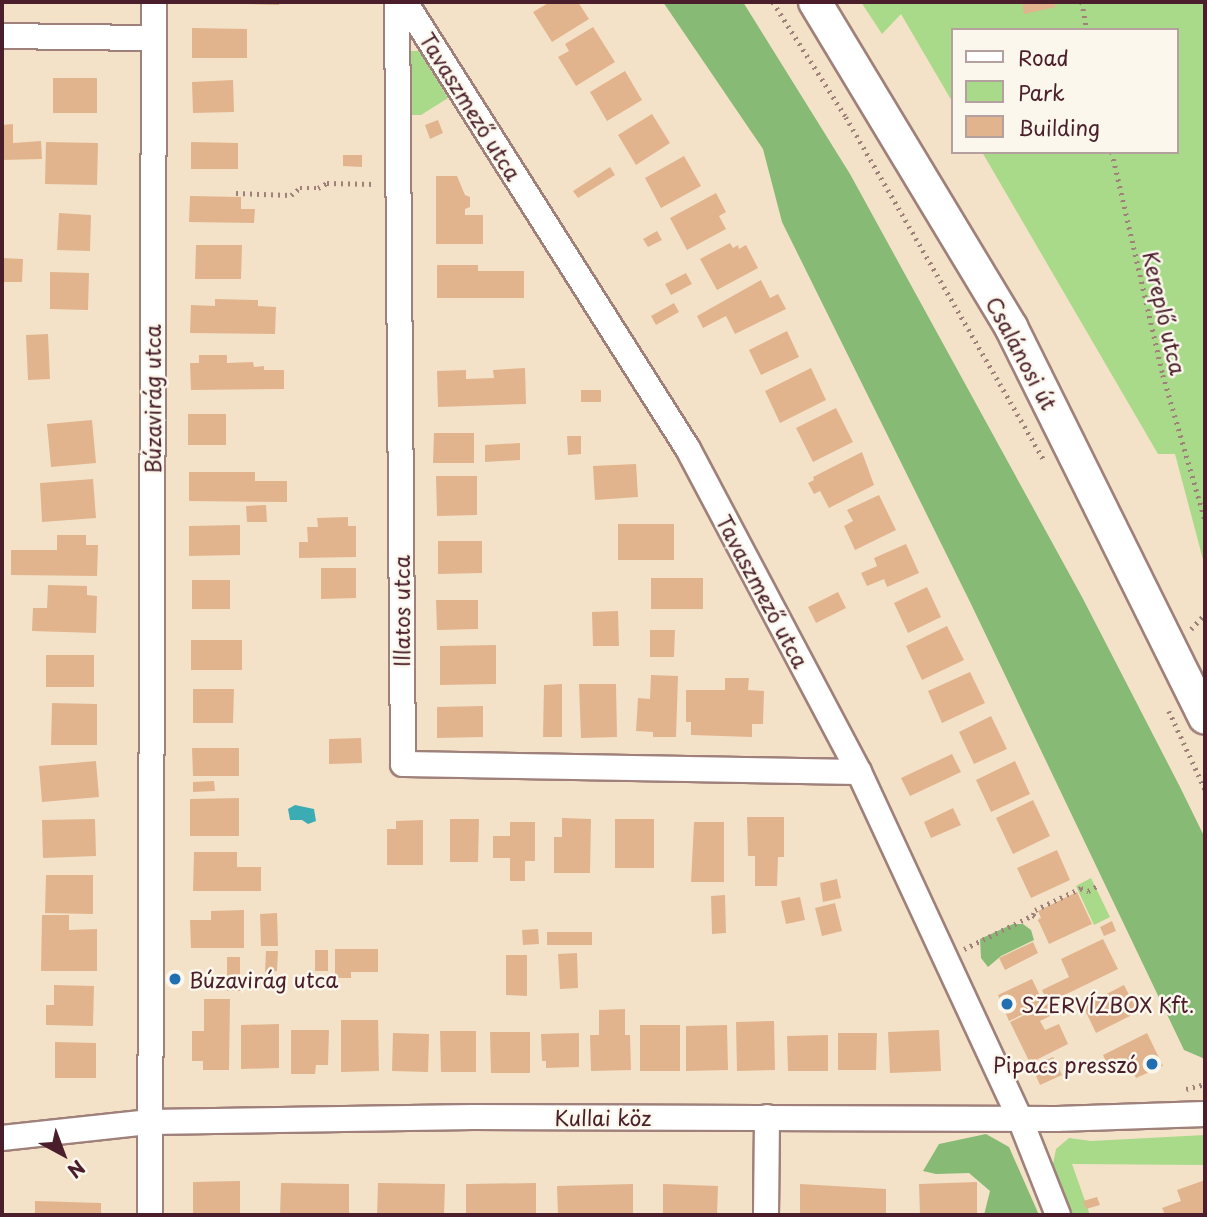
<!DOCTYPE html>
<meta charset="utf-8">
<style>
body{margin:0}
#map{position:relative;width:1207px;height:1217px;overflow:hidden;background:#f4e2c8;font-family:"Playpen Sans",sans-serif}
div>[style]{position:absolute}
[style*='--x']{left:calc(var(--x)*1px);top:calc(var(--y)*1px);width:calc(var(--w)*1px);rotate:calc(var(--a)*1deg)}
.green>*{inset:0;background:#a8da89}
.forest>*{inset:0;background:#86ba75}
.water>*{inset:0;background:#3bacb3}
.building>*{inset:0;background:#e1b48e}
.path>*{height:4.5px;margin-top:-2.25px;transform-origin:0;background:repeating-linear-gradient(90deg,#9f807a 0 2px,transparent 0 7px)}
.roads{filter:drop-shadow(2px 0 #9f807a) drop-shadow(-2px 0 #9f807a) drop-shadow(0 2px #9f807a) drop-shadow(0 -2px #9f807a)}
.minor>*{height:24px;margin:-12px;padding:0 12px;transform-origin:12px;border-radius:12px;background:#fff}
.tertiary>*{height:32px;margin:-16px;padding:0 16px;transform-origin:16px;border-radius:16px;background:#fff}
.dots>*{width:19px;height:19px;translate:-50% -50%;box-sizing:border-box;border:4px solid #fbf7ec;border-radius:50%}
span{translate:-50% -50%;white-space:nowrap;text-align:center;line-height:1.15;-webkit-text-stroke:5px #fbf7ec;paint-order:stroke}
.street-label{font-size:21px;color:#4a1f2b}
.poi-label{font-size:21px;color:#4a1f2b}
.left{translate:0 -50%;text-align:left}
.right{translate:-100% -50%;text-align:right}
.frame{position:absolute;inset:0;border:4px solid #4a1f2b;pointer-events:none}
.legend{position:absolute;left:951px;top:28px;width:228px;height:126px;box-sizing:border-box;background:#fbf7ec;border:2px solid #b4a19f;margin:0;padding:9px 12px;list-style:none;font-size:21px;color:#4a1f2b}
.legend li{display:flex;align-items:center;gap:14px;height:35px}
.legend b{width:35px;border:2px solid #b4a19f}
.north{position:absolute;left:28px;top:1119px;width:70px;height:70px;-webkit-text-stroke:5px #fbf7ec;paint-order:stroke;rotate:139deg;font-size:19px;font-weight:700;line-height:28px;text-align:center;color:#4a1f2b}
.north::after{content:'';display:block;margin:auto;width:24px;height:32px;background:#4a1f2b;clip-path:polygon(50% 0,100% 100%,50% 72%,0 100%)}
</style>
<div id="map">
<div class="green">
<div style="clip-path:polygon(861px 2px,1205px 2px,1205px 567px,1175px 454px,1158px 454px,982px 152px,1177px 152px,1177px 30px,953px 30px,953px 103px,901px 14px,882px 34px)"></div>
<div style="clip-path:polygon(410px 51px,419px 51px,448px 98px,421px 115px,407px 115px,406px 55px)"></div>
<div style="clip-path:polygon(1091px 878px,1110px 917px,1094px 925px,1076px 886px)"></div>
<div style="clip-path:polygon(1205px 1135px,1205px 1165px,1072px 1164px,1090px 1215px,1072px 1215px,1053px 1164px,1056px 1149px,1069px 1138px,1091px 1141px)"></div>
</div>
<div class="forest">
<div style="clip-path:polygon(663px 2px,743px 2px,850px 174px,1082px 597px,1180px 787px,1205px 838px,1205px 1059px,1184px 1050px,972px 606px,782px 222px,763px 149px)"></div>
<div style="clip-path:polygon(1013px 924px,1023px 924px,1031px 930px,1034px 940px,1001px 956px,988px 967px,981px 958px,980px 939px)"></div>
<div style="clip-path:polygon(986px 1134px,1009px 1147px,1039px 1215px,984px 1215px,990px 1191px,969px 1173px,936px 1174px,923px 1171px,939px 1144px)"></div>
</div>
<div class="water">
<div style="clip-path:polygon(295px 805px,314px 809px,316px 821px,308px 824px,302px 820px,290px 820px,288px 809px)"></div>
</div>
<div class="building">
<div style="clip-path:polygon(245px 2px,279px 2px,279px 5px,245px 4px)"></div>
<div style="clip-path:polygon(550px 2px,578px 2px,589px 19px,552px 42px,533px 12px)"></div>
<div style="clip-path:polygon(1022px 2px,1054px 2px,1056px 7px,1024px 14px)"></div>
<div style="clip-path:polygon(593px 27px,615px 62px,576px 86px,558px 57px,569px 51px,565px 44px)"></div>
<div style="clip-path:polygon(192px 28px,247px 29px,247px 58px,192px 58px)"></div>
<div style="clip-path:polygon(625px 71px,642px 100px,607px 121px,590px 92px)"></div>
<div style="clip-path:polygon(53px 78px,97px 78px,97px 113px,53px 113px)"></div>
<div style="clip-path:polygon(233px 80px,234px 112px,193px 113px,192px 82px)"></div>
<div style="clip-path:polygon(652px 114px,670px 143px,636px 165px,618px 135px)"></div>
<div style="clip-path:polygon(438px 120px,443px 133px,430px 139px,425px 125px)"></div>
<div style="clip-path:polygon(13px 124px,13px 143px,41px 141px,42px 159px,2px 160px,2px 125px)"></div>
<div style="clip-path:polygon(46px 142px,98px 143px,97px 185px,45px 184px)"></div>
<div style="clip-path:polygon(191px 142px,238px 143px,238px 169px,191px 169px)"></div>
<div style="clip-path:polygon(343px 155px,362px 155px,362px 167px,343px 166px)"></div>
<div style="clip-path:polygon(684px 156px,701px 186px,661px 208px,645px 178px)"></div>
<div style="clip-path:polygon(610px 167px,615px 175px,578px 198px,573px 191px)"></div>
<div style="clip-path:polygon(436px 176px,457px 176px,465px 195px,470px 197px,470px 207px,465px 209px,465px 215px,483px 215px,483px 244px,436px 244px)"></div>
<div style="clip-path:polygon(716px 193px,726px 212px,719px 216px,726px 229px,687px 250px,670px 218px)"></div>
<div style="clip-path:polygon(190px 196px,241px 197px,241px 209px,255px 209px,254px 223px,189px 222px)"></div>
<div style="clip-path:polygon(59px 213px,91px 215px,90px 251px,57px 250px)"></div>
<div style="clip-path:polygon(657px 231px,662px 240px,648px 247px,643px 239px)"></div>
<div style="clip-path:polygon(730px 243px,733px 248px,738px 245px,739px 249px,746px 245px,758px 268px,717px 290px,700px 259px)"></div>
<div style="clip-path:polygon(196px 245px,242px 245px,241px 279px,195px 279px)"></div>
<div style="clip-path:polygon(2px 258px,23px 259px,22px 282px,2px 282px)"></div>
<div style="clip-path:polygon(437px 265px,478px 265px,478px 271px,524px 271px,524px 298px,437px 298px)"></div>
<div style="clip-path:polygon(50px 272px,89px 273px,88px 310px,50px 309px)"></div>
<div style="clip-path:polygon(686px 273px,692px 284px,671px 295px,665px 284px)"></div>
<div style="clip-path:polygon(761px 280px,770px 298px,778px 294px,786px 309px,735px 334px,726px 316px,703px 328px,697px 316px)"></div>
<div style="clip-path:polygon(215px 299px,258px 300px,258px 306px,276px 307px,275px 334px,190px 333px,191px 305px,215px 306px)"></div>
<div style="clip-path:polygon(674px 303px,679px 312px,656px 325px,651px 316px)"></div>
<div style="clip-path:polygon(787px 331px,799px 357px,761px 375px,749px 350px)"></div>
<div style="clip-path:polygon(48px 334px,50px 379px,28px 380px,26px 335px)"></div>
<div style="clip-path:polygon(199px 355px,227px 355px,227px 363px,253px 362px,254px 367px,264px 366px,264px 370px,284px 370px,284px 389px,191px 390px,190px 363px,199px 363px)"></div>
<div style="clip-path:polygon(525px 368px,526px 404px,438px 407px,437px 371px,466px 370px,466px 379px,494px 378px,493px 370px)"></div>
<div style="clip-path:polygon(811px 368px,826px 400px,780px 423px,765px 391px)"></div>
<div style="clip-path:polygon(581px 390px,601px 390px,601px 402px,581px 402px)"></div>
<div style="clip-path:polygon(836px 408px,853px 442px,813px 462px,796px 428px)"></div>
<div style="clip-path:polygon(188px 414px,226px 414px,226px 445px,188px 445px)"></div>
<div style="clip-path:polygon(92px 420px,96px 463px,51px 467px,47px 424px)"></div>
<div style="clip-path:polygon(434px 433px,474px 433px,474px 463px,433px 463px)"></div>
<div style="clip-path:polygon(567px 436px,581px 436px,581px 454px,568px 455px)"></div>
<div style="clip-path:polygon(520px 443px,520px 460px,485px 462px,485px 445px)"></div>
<div style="clip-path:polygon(862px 452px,874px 485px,829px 508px,820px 491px,814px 494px,808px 483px,814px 480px,813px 477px)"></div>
<div style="clip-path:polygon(636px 464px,638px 497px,595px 500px,593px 466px)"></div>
<div style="clip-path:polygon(189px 472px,255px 472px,255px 481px,287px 481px,287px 502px,189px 501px)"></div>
<div style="clip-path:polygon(436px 476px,477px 476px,477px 515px,437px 516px)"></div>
<div style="clip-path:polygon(93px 479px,96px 518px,42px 522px,40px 483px)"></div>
<div style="clip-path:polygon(879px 495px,896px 530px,855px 550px,844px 526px,853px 521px,847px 510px)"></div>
<div style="clip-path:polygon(266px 505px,267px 522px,247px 522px,246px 506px)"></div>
<div style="clip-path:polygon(348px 517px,348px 526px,356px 526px,356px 557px,299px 558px,299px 542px,308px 542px,307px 527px,318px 527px,317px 518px)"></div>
<div style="clip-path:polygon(618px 524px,674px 524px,674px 560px,618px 560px)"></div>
<div style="clip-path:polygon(240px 525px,240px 555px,189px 556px,189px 526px)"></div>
<div style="clip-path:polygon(57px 535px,86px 535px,86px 545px,98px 545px,97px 576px,11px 575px,11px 550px,57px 550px)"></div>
<div style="clip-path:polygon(438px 541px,482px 541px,482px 573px,438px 574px)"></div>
<div style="clip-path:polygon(906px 544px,919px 573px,887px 587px,884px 579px,867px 586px,861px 573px,877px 566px,874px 558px)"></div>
<div style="clip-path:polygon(321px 568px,356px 568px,356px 598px,321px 599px)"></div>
<div style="clip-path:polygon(651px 578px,703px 578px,703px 609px,651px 609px)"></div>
<div style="clip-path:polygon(192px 580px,230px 580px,230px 609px,192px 609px)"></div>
<div style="clip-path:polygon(48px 585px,87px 586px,87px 595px,97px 596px,96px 633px,32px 631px,33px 608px,47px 608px)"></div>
<div style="clip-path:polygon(927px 587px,941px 617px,908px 633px,894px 603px)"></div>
<div style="clip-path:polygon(838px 592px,846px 608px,816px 623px,808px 607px)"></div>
<div style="clip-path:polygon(436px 600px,478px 600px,478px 629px,437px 630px)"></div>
<div style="clip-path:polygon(618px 611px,619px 646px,593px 646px,592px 612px)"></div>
<div style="clip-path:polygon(947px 626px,964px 660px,922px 680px,906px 646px)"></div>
<div style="clip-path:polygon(650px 630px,675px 630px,674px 657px,650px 657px)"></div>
<div style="clip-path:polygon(191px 640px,242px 640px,242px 670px,191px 670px)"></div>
<div style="clip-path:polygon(496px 645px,496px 684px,440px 685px,440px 646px)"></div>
<div style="clip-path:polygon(46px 655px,94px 655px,94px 687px,46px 687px)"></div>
<div style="clip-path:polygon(970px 672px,985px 703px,942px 723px,928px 691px)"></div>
<div style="clip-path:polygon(651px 675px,678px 676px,676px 737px,653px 737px,653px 732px,636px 731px,638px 698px,650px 699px)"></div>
<div style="clip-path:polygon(725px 678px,749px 678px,748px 690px,764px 691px,763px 724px,752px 724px,752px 737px,691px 735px,691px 722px,686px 722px,686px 690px,725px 690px)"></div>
<div style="clip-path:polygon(562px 684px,562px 737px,543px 737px,544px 685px)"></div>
<div style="clip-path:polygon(579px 684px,616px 684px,617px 737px,581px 738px)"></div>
<div style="clip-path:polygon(193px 689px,234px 689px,233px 723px,193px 723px)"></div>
<div style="clip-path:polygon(52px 703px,97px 704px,97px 745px,51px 745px)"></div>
<div style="clip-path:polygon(483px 706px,483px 737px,437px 738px,437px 707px)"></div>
<div style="clip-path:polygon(991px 716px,1007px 749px,974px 764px,959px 732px)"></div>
<div style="clip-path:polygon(361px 738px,362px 763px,329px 764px,329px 739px)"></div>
<div style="clip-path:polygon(192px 748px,239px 748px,239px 776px,193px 776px)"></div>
<div style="clip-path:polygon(952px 754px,961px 772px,910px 796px,901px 778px)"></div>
<div style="clip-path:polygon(96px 761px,99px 797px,42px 802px,39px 766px)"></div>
<div style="clip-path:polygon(1015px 761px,1030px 794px,991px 812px,976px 780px)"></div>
<div style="clip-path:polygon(214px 781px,215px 791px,193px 792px,193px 782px)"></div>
<div style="clip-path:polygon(239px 798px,239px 836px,190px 836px,190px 799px)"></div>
<div style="clip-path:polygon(1033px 800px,1050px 836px,1013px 854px,996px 818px)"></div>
<div style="clip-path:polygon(953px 808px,961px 825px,931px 838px,924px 822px)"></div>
<div style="clip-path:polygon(747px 817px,784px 817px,784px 857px,778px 857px,777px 886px,755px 886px,755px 856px,748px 856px)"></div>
<div style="clip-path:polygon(562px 818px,591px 819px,590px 873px,554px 873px,554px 837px,562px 837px)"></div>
<div style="clip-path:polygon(95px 819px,96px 856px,43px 858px,42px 820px)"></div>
<div style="clip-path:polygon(450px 819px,479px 819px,478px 862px,450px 862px)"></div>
<div style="clip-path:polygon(615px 819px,654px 819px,654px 868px,615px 868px)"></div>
<div style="clip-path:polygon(423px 820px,423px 865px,387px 865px,387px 829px,396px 829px,396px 821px)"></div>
<div style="clip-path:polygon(510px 822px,535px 822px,535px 861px,525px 861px,525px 881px,510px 881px,510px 858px,493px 858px,493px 836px,510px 836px)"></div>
<div style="clip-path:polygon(694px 822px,724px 822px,724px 882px,691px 882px)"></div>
<div style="clip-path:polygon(1057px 850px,1070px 880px,1031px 898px,1017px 868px)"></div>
<div style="clip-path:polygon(194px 852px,237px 852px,237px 867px,261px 867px,261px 891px,193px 891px)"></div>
<div style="clip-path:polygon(46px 875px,93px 875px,93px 914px,45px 913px)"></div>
<div style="clip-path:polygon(837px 879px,841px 898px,823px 902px,820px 883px)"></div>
<div style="clip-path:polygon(1077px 892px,1092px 924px,1049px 944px,1038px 920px,1041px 918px,1038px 911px)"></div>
<div style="clip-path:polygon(725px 895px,726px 933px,712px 934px,711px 896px)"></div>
<div style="clip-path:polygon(800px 897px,805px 920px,786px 924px,781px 901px)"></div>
<div style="clip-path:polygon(835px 903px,842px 931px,822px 936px,815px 908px)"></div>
<div style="clip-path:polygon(244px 910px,244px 948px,191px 948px,190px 920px,211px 920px,211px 911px)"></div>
<div style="clip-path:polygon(277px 913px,278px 946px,261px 946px,260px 914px)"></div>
<div style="clip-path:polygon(42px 915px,69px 915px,69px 930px,97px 929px,97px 971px,41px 971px)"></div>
<div style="clip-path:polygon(1112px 921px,1116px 931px,1104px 936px,1100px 927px)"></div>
<div style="clip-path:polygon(538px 929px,539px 944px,523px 945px,522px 930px)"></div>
<div style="clip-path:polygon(547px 932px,592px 932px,592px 945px,547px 945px)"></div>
<div style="clip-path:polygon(1103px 939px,1118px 969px,1048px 1003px,1042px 990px,1069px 977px,1061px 959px)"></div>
<div style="clip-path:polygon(1033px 942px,1038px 953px,1005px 970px,999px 958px)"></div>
<div style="clip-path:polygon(335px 949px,378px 949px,378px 972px,351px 972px,351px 978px,335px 978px)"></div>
<div style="clip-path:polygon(315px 950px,328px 950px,328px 971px,315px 971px)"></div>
<div style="clip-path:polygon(266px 951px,278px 951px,277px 971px,265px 972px)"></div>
<div style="clip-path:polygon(577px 953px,578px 988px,560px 989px,558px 954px)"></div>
<div style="clip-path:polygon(506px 955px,527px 955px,527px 996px,506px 995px)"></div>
<div style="clip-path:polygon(227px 957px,240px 957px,240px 991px,227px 991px)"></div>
<div style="clip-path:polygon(1032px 979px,1044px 1004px,1009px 1021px,998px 995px)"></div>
<div style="clip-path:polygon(54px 985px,94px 986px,93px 1026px,46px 1025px,46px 1005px,54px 1005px)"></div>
<div style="clip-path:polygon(1124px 985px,1138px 1012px,1096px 1033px,1083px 1006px)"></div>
<div style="clip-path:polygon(204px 999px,230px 999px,229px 1070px,203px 1070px,203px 1061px,192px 1061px,192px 1031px,204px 1031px)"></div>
<div style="clip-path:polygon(1052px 1002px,1056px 1013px,1040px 1021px,1045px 1030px,1059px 1024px,1068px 1044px,1030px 1063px,1010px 1022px)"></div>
<div style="clip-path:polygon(625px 1009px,625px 1035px,630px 1035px,631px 1070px,591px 1071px,590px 1035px,599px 1035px,599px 1010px)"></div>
<div style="clip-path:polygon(341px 1020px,378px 1020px,379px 1071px,341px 1072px)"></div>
<div style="clip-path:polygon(774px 1021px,775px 1070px,737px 1071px,736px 1022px)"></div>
<div style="clip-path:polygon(279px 1024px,279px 1068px,241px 1069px,241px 1025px)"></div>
<div style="clip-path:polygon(640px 1025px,680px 1025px,680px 1071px,640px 1071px)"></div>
<div style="clip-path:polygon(727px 1025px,728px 1070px,686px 1071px,686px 1026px)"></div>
<div style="clip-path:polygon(291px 1030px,329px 1030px,328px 1065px,316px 1065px,315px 1074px,291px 1074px)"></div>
<div style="clip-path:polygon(939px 1030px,941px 1071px,890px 1073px,888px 1032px)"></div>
<div style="clip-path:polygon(440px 1031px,476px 1031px,476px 1072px,441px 1072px)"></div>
<div style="clip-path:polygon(490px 1032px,530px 1032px,530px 1073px,491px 1073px)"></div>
<div style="clip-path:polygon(393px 1033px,429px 1034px,428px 1072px,392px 1071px)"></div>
<div style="clip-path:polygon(579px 1033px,579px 1067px,546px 1068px,546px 1061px,542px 1061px,541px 1034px)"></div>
<div style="clip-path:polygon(838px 1033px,877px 1033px,876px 1070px,838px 1070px)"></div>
<div style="clip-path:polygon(1147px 1033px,1163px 1066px,1136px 1078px,1130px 1066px,1121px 1070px,1118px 1063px,1109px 1068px,1103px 1055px)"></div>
<div style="clip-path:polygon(828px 1035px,828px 1071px,788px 1071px,787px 1036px)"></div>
<div style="clip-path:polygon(55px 1042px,96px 1043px,96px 1078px,55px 1078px)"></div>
<div style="clip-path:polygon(1053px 1057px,1062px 1075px,1040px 1085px,1032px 1067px)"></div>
<div style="clip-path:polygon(1205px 1180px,1205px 1215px,1165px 1215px,1162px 1208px,1181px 1201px,1177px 1190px)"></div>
<div style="clip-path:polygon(240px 1181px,240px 1213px,193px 1213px,193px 1182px)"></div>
<div style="clip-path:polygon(977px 1182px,977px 1215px,920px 1215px,919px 1184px)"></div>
<div style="clip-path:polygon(281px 1183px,349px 1184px,349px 1215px,280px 1215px)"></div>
<div style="clip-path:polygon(378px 1183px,445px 1184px,444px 1215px,377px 1215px)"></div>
<div style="clip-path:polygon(536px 1183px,536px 1215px,466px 1215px,466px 1184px)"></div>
<div style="clip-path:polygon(633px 1184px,633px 1215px,558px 1215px,557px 1186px)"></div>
<div style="clip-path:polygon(663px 1184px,718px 1186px,717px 1215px,663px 1215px)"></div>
<div style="clip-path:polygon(800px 1184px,886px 1189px,886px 1215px,800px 1215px)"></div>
<div style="clip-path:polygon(1097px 1197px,1100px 1205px,1086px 1209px,1083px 1201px)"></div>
<div style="clip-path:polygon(35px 1201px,101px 1203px,101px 1215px,35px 1215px)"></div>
</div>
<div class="path">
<div style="--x:773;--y:2;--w:136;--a:57.6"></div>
<div style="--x:846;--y:117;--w:398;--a:60"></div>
<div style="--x:1082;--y:2;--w:28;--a:80"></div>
<div style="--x:1112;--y:152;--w:229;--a:77.1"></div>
<div style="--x:1163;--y:375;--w:151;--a:73.8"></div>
<div style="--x:236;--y:193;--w:55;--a:2.1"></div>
<div style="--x:291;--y:195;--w:11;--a:-38"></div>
<div style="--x:300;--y:188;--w:18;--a:0"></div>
<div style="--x:318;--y:188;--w:10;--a:-29"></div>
<div style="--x:327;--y:183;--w:49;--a:1.2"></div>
<div style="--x:1191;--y:629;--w:21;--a:-47"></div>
<div style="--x:1169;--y:711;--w:86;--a:65.2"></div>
<div style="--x:1033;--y:915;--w:5;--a:-68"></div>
<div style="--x:1035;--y:910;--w:51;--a:-25.6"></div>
<div style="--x:1081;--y:888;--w:8;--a:23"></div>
<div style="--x:1088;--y:891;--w:10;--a:-29"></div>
<div style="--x:964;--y:949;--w:77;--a:-26.2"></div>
<div style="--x:1033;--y:915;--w:7;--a:27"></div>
<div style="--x:1186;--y:1089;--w:20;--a:-15"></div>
</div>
<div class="roads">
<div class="minor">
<div style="--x:397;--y:2;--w:762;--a:89.55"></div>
<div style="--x:403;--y:764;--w:456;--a:1"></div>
<div style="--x:405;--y:2;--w:529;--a:57.66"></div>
<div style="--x:688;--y:449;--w:365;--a:62.1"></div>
<div style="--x:859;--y:772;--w:383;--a:65.1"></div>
<div style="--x:1020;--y:1119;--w:103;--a:68.4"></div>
<div style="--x:2;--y:36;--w:152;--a:0.8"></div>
<div style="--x:2;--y:1138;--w:149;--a:-6.2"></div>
<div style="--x:150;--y:1122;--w:323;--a:-0.9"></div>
<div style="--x:473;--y:1117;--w:584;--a:0.2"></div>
<div style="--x:1057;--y:1119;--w:148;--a:-1.9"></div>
<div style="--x:150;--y:1215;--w:1213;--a:-89.81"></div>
<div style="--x:766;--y:1215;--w:98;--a:-89.4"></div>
</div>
<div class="tertiary">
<div style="--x:815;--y:2;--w:380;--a:58.9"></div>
<div style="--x:1011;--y:327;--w:436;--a:63.6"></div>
</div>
</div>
<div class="dots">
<div style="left:175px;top:979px;background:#1f6fb2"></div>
<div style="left:1007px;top:1004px;background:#1f6fb2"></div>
<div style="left:1152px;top:1064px;background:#1f6fb2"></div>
</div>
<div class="street-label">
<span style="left:471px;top:106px;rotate:58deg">Tavaszmező utca</span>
<span style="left:1165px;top:313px;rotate:77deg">Kereplő utca</span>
<span style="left:1022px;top:353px;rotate:62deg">Csalánosi út</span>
<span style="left:152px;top:399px;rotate:-90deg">Búzavirág utca</span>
<span style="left:763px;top:591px;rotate:62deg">Tavaszmező utca</span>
<span style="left:401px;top:611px;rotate:-90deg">Illatos utca</span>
<span style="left:603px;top:1117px">Kullai köz</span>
</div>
<div class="poi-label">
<span class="left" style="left:189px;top:979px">Búzavirág utca</span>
<span class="left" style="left:1021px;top:1004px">SZERVÍZBOX Kft.</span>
<span class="right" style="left:1138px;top:1064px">Pipacs presszó</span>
</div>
<div class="frame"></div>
<ul class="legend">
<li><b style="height:9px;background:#fff"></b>Road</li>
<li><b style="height:19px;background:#a8da89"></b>Park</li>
<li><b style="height:19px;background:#e1b48e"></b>Building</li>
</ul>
<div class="north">N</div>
</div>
